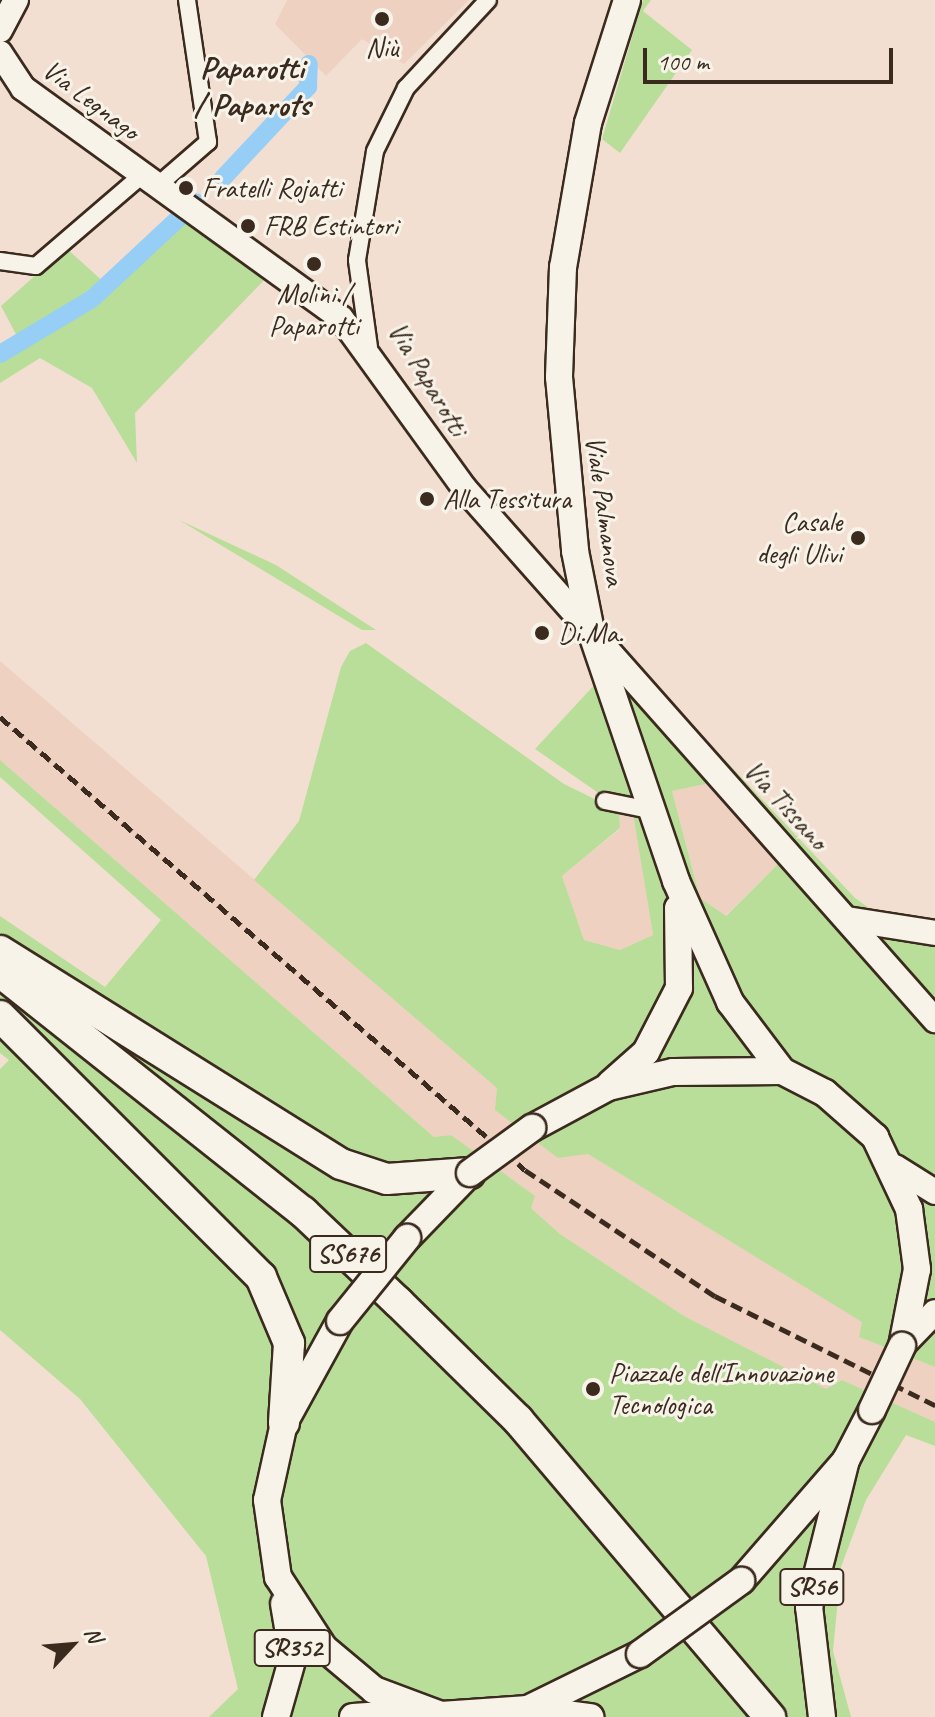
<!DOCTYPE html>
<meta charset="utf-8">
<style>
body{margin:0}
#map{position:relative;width:935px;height:1717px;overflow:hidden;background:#f2dfd2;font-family:Caveat,sans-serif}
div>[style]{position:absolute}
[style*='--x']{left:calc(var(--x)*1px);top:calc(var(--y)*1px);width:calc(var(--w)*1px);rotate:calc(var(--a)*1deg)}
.built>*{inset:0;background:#efd1c2}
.green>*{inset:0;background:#b9de99}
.canal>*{height:18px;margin:-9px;padding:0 9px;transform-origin:9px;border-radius:9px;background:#97cef6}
.roads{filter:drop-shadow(2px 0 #3b2a1e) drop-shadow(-2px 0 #3b2a1e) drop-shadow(0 2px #3b2a1e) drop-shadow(0 -2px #3b2a1e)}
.street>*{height:16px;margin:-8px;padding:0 8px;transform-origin:8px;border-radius:8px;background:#f7f3e8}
.secondary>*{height:24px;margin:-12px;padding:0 12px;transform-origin:12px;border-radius:12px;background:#f7f3e8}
.primary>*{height:26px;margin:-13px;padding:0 13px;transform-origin:13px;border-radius:13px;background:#f7f3e8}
.highway>*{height:30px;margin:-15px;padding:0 15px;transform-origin:15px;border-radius:15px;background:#f7f3e8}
.rail>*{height:5px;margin-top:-2.5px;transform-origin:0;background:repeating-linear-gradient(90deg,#3b2a1e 0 12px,transparent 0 18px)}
.bridges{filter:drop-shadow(2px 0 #3b2a1e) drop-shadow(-2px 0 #3b2a1e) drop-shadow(0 2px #3b2a1e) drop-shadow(0 -2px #3b2a1e)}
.primary-bridge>*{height:26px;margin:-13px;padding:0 13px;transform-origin:13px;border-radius:13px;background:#f7f3e8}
.dots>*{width:22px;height:22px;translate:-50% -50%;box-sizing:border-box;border:4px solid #f7f3e8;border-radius:50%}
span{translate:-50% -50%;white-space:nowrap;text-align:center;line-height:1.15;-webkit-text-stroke:6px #f7f3e8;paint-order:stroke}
.shield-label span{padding:2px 6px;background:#f7f3e8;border:2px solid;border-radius:6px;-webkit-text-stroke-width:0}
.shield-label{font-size:26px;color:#3b2a1e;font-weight:700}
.poi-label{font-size:28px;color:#3b2a1e}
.left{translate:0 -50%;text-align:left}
.right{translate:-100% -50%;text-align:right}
.street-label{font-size:28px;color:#3b2a1e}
.quarter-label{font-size:32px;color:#3b2a1e;font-weight:700}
.north{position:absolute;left:32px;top:1605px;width:80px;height:80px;-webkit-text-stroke:6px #f7f3e8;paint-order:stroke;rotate:64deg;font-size:22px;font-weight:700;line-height:32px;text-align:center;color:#3b2a1e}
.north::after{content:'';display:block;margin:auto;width:28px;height:36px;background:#3b2a1e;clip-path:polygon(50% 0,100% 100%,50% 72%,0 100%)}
.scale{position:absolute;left:643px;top:48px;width:250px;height:36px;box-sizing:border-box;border:4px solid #3b2a1e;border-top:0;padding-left:10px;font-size:24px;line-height:28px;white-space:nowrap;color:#3b2a1e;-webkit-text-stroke:6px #f7f3e8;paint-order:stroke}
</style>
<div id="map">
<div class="built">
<div style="clip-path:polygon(287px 0,469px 0,404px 64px,362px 39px,326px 76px,275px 24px)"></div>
<div style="clip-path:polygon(0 661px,497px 1088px,496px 1110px,588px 1154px,863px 1322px,859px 1337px,935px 1367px,935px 1422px,842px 1380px,826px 1390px,684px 1316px,560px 1234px,451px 1135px,434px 1137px,0 760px)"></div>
<div style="clip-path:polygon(714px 782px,782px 860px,725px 916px,700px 898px,672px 791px)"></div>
<div style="clip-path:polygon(619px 811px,633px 814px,653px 935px,620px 950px,584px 940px,562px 876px,620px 829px)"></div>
</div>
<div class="green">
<div style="clip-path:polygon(643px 0,651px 0,643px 11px,692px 50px,620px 153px,602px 139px)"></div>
<div style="clip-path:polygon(185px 217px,273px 271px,135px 413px,137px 463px,92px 388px,40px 358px,0 383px,0 360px,94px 302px)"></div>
<div style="clip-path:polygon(66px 248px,105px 283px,18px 338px,1px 306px)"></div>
<div style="clip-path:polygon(179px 520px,276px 565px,376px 630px,362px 630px)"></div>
<div style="clip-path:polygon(evenodd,366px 643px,564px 784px,619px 811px,620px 828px,562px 876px,584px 940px,620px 950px,653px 935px,633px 814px,628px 795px,597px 792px,535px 749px,624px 653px,855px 898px,877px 914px,935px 921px,935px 1367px,859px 1337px,862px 1322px,588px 1154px,558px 1158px,495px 1110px,497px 1088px,254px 880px,299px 821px,341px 667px,350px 651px,366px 643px,715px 782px,782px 860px,726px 916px,700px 898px,672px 791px,715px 782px)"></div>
<div style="clip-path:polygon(0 760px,434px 1137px,451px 1135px,535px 1196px,531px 1208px,560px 1234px,684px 1316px,826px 1389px,842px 1380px,935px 1422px,935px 1446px,906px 1435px,866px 1500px,841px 1567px,833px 1651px,851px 1717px,209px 1717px,238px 1689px,206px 1556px,80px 1399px,0 1330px,0 1069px,9px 1060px,0 1053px,0 916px,105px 987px,161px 920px,0 777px)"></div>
</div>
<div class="canal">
<div style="--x:223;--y:178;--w:125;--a:-47"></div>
<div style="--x:308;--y:87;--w:23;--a:-88"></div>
<div style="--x:0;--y:354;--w:107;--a:-30.9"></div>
<div style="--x:92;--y:299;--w:142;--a:-43"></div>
</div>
<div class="roads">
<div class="street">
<div style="--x:156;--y:187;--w:69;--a:-40.9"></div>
<div style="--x:208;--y:142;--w:144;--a:-98.4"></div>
<div style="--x:0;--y:261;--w:36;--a:8"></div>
<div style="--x:36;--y:266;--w:138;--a:-40.6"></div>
<div style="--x:369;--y:347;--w:88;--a:-97.9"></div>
<div style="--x:357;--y:260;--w:110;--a:-80.6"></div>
<div style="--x:375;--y:151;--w:70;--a:-63.8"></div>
<div style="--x:406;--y:88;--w:120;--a:-47"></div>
<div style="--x:605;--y:801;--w:46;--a:11.3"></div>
</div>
<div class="secondary">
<div style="--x:0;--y:30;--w:34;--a:-62"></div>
<div style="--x:0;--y:53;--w:42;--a:56.7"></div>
<div style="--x:23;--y:88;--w:392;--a:35.9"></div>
<div style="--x:341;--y:318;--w:210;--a:54.1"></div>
<div style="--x:464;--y:488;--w:711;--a:48.48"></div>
<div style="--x:847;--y:919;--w:89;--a:9"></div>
<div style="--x:895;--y:1167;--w:47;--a:32"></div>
<div style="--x:902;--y:1346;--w:47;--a:-45.9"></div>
</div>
<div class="primary">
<div style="--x:627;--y:0;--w:129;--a:107.6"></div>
<div style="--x:588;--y:123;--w:146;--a:99.8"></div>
<div style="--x:563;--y:267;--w:110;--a:92.1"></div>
<div style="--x:559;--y:377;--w:175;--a:84.7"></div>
<div style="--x:575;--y:551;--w:82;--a:78.7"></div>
<div style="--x:591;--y:631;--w:264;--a:71.2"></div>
<div style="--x:676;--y:881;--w:133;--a:65.9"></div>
<div style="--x:730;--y:1002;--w:86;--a:53"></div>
<div style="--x:610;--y:1084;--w:48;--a:-41.6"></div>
<div style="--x:646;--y:1052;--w:72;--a:-62.7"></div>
<div style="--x:679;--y:988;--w:80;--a:-90.7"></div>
<div style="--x:532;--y:1128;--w:86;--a:-28.3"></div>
<div style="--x:608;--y:1087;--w:67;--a:-13"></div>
<div style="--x:673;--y:1072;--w:109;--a:-0.5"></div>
<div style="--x:782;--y:1071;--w:48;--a:27.1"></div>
<div style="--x:825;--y:1093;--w:67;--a:41.3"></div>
<div style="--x:875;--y:1137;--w:80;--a:64.7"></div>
<div style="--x:909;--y:1209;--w:61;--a:82.4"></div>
<div style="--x:917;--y:1269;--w:78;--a:101"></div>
<div style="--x:407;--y:1238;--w:91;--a:-45.9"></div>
<div style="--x:340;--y:1321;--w:116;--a:118.8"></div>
<div style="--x:284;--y:1423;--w:79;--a:102.4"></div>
<div style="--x:267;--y:1500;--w:78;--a:81.9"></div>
<div style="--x:278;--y:1577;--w:85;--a:57.1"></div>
<div style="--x:324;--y:1648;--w:65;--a:40"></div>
<div style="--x:374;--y:1690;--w:72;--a:20.5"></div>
<div style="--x:441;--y:1715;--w:87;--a:-3.9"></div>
<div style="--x:528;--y:1709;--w:125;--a:-26.2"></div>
<div style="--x:741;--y:1581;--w:160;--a:-49"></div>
<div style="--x:846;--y:1460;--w:56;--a:-62.5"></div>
<div style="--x:528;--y:1709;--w:63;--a:7.4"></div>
<div style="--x:276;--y:1717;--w:62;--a:-74.2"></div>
<div style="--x:293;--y:1657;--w:54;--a:-99.6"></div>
<div style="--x:353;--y:1717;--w:60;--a:-3.8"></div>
<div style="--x:822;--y:1717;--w:111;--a:-96.7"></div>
<div style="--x:809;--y:1607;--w:152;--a:-75.9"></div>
</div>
<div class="highway">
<div style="--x:0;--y:951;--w:402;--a:32"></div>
<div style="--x:341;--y:1164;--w:48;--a:18.1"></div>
<div style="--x:387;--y:1179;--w:83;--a:-4.1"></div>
<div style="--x:0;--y:972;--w:387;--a:38.4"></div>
<div style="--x:303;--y:1212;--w:131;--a:43.5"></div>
<div style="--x:398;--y:1302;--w:168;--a:44.5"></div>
<div style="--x:518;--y:1420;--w:390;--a:49.7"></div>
<div style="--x:0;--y:1016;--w:369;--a:45"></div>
<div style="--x:261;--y:1277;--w:72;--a:67"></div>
<div style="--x:289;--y:1343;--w:80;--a:93.6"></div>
</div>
</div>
<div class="rail">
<div style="--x:0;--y:717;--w:693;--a:40.79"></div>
<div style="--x:525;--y:1170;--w:228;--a:33.6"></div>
<div style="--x:715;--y:1296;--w:246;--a:26.4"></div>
</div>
<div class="bridges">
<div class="primary-bridge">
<div style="--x:470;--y:1173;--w:77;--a:-36"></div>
<div style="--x:340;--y:1321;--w:107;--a:-51.1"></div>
<div style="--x:872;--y:1410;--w:71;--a:-64.9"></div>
<div style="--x:640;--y:1654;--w:125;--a:-35.9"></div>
</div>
</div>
<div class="dots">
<div style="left:382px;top:19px;background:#3b2a1e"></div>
<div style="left:186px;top:188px;background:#3b2a1e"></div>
<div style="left:248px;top:226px;background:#3b2a1e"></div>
<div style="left:314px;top:264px;background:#3b2a1e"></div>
<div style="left:427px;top:499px;background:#3b2a1e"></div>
<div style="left:858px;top:538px;background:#3b2a1e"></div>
<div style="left:542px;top:633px;background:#3b2a1e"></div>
<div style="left:593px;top:1389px;background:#3b2a1e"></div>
</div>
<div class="shield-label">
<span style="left:348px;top:1254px">SS676</span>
<span style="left:812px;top:1587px">SR56</span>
<span style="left:292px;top:1648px">SR352</span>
</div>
<div class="poi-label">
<span style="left:382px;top:48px">Niù</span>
<span class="left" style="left:202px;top:188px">Fratelli Rojatti</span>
<span class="left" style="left:264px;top:226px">FRB Estintori</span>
<span style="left:314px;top:310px">Molini /<br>Paparotti</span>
<span class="left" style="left:443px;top:499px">Alla Tessitura</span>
<span class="right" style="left:842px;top:538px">Casale<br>degli Ulivi</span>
<span class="left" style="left:558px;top:633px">Di.Ma.</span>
<span class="left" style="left:609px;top:1389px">Piazzale dell'Innovazione<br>Tecnologica</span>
</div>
<div class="street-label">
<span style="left:91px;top:100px;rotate:37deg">Via Legnago</span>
<span style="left:428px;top:379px;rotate:59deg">Via Paparotti</span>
<span style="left:605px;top:511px;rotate:82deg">Viale Palmanova</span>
<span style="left:786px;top:805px;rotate:48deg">Via Tissano</span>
</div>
<div class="quarter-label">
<span style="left:252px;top:87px">Paparotti<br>/ Paparots</span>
</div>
<div class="north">N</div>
<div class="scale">100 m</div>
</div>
